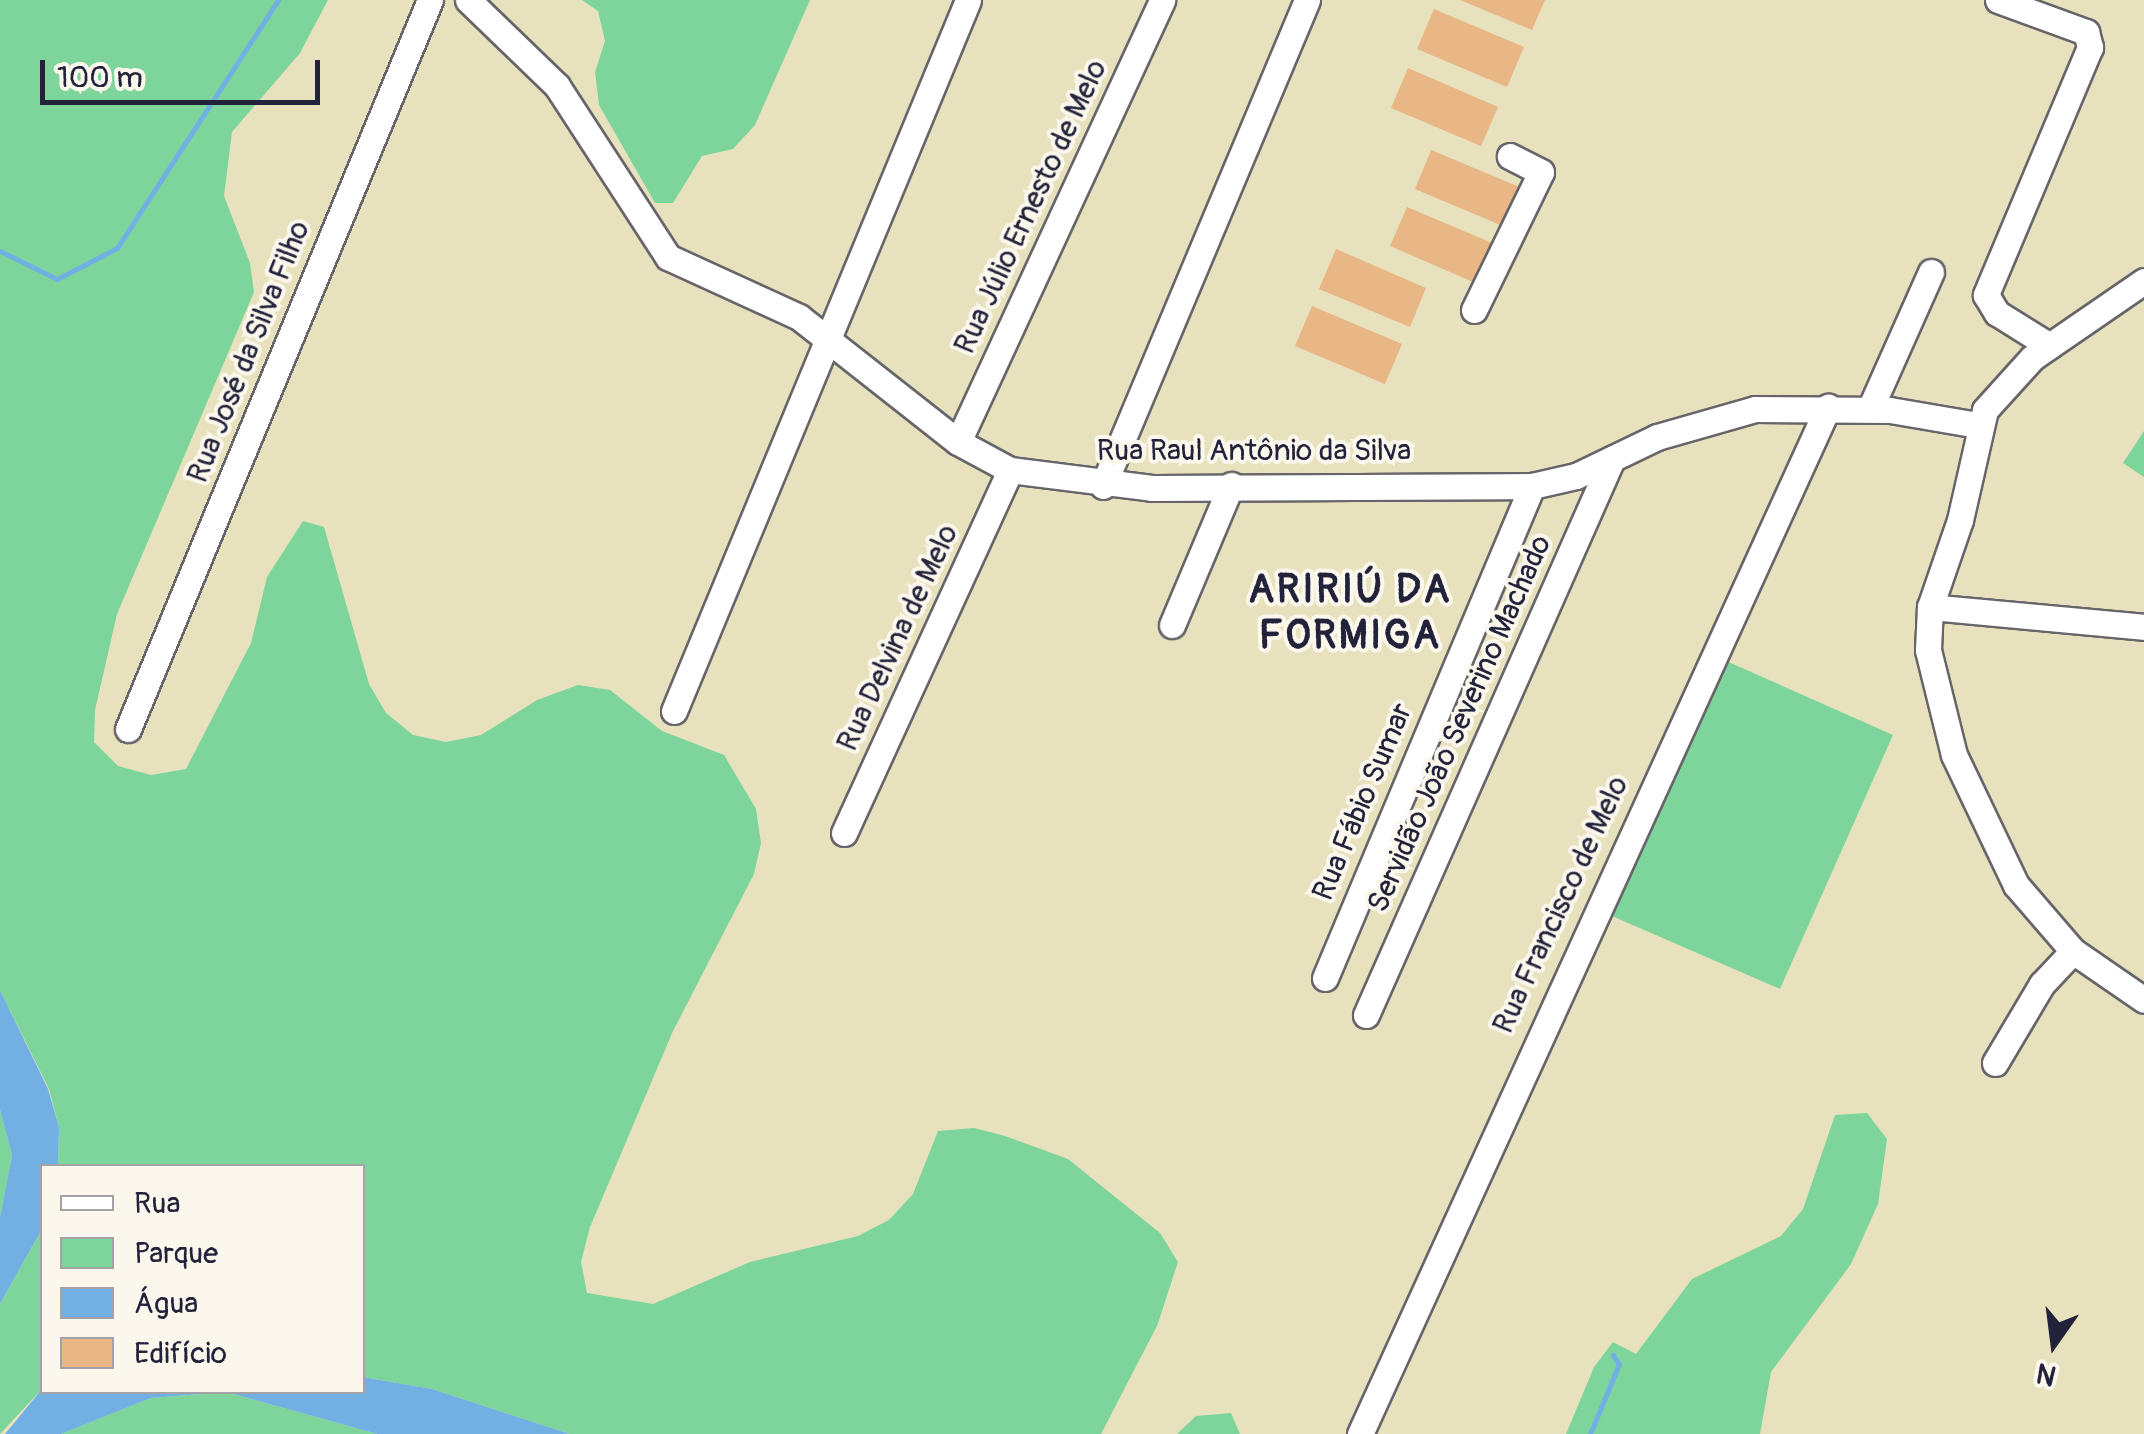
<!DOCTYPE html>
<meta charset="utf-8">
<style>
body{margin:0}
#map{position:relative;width:2144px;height:1434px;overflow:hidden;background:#e7e1be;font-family:Pangolin,sans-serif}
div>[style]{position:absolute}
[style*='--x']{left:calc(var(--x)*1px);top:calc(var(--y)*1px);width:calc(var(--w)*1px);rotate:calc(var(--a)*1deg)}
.green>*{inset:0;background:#7dd59b}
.water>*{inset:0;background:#72b0e4}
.stream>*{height:5px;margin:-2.5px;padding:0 2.5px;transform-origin:2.5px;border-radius:2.5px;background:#72b0e4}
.building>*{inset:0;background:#e8b785}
.roads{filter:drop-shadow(2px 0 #676569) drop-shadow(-2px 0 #676569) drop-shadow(0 2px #676569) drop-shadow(0 -2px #676569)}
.minor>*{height:25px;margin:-12.5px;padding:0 12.5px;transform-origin:12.5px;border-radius:12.5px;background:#fff}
span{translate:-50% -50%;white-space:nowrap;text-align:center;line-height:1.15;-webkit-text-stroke:8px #fbf7ec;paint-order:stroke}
.street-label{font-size:30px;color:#22223b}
.district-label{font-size:40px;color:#22223b;font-weight:700;letter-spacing:2.5px}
.legend{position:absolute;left:40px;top:1164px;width:325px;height:230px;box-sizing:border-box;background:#fbf7ec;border:2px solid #a4a2a5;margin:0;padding:12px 18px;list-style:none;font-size:30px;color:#22223b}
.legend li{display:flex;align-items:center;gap:20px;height:50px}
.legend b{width:50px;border:2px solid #a4a2a5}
.north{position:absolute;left:2004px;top:1294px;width:100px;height:100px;-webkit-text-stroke:8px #fbf7ec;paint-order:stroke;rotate:194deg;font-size:28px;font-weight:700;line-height:40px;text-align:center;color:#22223b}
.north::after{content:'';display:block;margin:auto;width:35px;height:45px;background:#22223b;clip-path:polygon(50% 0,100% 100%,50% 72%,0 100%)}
.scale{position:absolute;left:40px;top:60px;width:280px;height:45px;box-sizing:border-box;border:5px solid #22223b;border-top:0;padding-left:12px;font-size:30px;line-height:35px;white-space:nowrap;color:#22223b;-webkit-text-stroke:8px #fbf7ec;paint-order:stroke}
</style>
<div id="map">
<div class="green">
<div style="clip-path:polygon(0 0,328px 0,300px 53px,232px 132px,224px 196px,250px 263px,254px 292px,117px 614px,95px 710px,94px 742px,118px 766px,151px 775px,186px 769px,251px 643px,267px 577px,303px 521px,324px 527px,369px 684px,386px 713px,413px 735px,446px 742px,481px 735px,537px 700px,578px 685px,610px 690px,662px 731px,724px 755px,756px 809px,761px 843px,754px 874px,673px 1031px,590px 1227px,581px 1262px,587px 1293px,653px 1304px,750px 1262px,858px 1236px,889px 1220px,913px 1194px,938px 1131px,974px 1128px,1005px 1136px,1068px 1159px,1160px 1233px,1178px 1262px,1157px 1326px,1101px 1434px,570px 1434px,432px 1389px,363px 1377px,362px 1166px,58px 1166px,59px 1127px,49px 1089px,0 990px)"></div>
<div style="clip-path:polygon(582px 0,810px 0,755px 125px,733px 149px,702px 156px,673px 203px,655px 203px,599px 105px,595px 72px,605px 41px,598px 11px)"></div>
<div style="clip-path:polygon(2144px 431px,2144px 477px,2123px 463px)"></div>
<div style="clip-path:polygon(1724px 660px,1893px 735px,1780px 989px,1612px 916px)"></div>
<div style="clip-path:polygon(0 1110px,12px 1155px,0 1217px)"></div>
<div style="clip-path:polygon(1867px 1113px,1887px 1139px,1878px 1204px,1851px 1264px,1771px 1372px,1760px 1434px,1566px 1434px,1594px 1367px,1613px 1342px,1636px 1354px,1692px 1279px,1781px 1236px,1803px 1209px,1835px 1115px)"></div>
<div style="clip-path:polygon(42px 1229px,42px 1389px,0 1434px,0 1304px)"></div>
<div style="clip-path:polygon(226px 1392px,377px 1434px,61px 1434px,151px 1398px)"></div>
<div style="clip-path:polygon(1231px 1413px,1240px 1434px,1177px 1434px,1196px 1416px)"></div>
</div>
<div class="water">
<div style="clip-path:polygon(0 990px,48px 1089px,59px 1127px,58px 1166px,42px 1166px,42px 1229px,0 1304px,0 1217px,12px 1155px,0 1110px)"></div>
<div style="clip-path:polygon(363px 1377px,432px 1389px,570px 1434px,377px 1434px,226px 1392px,151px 1398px,61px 1434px,5px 1434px,42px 1389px,362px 1392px)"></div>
</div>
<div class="stream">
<div style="--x:0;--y:251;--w:64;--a:26.2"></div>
<div style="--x:57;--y:279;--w:68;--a:-27.3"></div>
<div style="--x:117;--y:248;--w:296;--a:-57"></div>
<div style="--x:1590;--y:1434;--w:76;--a:-67.5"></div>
<div style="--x:1619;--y:1364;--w:11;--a:-124"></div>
</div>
<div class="building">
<div style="clip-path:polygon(1460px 0,1545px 0,1532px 30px)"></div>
<div style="clip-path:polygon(1434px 9px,1524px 47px,1507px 87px,1417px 49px)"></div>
<div style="clip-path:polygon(1408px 68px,1498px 107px,1481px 146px,1391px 108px)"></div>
<div style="clip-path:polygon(1431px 150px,1522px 188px,1505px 227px,1415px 189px)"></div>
<div style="clip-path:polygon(1407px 207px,1497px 245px,1480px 285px,1390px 246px)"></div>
<div style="clip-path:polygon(1336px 249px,1426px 288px,1410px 327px,1319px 289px)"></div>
<div style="clip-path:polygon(1312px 306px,1402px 344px,1385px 384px,1295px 346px)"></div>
</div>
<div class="roads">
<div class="minor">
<div style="--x:468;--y:0;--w:124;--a:44"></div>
<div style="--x:557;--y:86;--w:204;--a:57"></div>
<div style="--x:668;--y:257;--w:144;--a:24.6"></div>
<div style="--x:799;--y:317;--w:202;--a:38.2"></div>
<div style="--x:958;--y:442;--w:59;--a:28.3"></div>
<div style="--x:1010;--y:470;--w:143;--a:7.2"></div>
<div style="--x:1152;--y:488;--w:380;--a:-0.3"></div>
<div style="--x:1532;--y:486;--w:45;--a:-12.8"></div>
<div style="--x:1576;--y:476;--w:90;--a:-25.7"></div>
<div style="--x:1657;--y:437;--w:102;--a:-15.9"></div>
<div style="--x:1755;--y:409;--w:135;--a:0.4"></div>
<div style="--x:1890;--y:410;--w:89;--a:9.7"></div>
<div style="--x:1998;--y:0;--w:94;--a:20"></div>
<div style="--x:2086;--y:32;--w:16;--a:75"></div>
<div style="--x:2090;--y:47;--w:269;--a:112.8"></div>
<div style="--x:1986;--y:295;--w:21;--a:59"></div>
<div style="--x:1997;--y:313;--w:62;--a:31.9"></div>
<div style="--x:2144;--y:281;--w:136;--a:145.5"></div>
<div style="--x:2032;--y:358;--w:70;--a:132.1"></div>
<div style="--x:1985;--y:410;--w:113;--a:102.8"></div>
<div style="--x:1960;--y:520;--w:92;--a:109"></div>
<div style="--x:1930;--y:607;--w:43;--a:92.7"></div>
<div style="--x:1928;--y:650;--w:108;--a:76.1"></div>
<div style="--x:1954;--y:755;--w:144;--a:64.5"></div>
<div style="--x:2016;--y:885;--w:87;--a:49.2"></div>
<div style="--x:2073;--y:951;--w:86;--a:34.6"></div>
<div style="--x:1474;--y:310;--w:153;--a:-64.1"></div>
<div style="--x:1541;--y:172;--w:35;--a:-153"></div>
<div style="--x:1870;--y:409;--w:150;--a:-66"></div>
<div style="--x:958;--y:442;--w:487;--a:-65.2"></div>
<div style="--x:1103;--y:486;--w:527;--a:-67.23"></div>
<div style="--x:1930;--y:607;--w:215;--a:5.3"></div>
<div style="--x:1172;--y:625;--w:152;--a:-67.1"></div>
<div style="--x:674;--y:711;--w:769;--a:-67.53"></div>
<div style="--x:128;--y:729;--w:789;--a:-67.5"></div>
<div style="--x:844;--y:833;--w:399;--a:-65.4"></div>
<div style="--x:1325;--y:978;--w:534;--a:-67.18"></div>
<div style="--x:1366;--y:1015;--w:608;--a:-66.13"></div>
<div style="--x:1995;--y:1063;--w:92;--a:-59.3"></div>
<div style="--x:2042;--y:984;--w:45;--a:-46.8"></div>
<div style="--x:1360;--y:1434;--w:1129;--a:-65.5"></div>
</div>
</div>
<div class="street-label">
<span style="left:1031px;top:207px;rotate:-65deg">Rua Júlio Ernesto de Melo</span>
<span style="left:249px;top:352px;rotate:-68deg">Rua José da Silva Filho</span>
<span style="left:1254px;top:451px">Rua Raul Antônio da Silva</span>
<span style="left:898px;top:638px;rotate:-65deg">Rua Delvina de Melo</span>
<span style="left:1460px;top:724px;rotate:-66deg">Servidão João Severino Machado</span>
<span style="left:1363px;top:802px;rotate:-67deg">Rua Fábio Sumar</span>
<span style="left:1561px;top:905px;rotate:-65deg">Rua Francisco de Melo</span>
</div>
<div class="district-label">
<span style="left:1350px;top:613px">ARIRIÚ DA<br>FORMIGA</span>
</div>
<ul class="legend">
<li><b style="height:12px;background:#fff"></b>Rua</li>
<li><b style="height:28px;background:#7dd59b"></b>Parque</li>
<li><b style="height:28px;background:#72b0e4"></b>Água</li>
<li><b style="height:28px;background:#e8b785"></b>Edifício</li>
</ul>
<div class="north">N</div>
<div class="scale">100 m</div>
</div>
